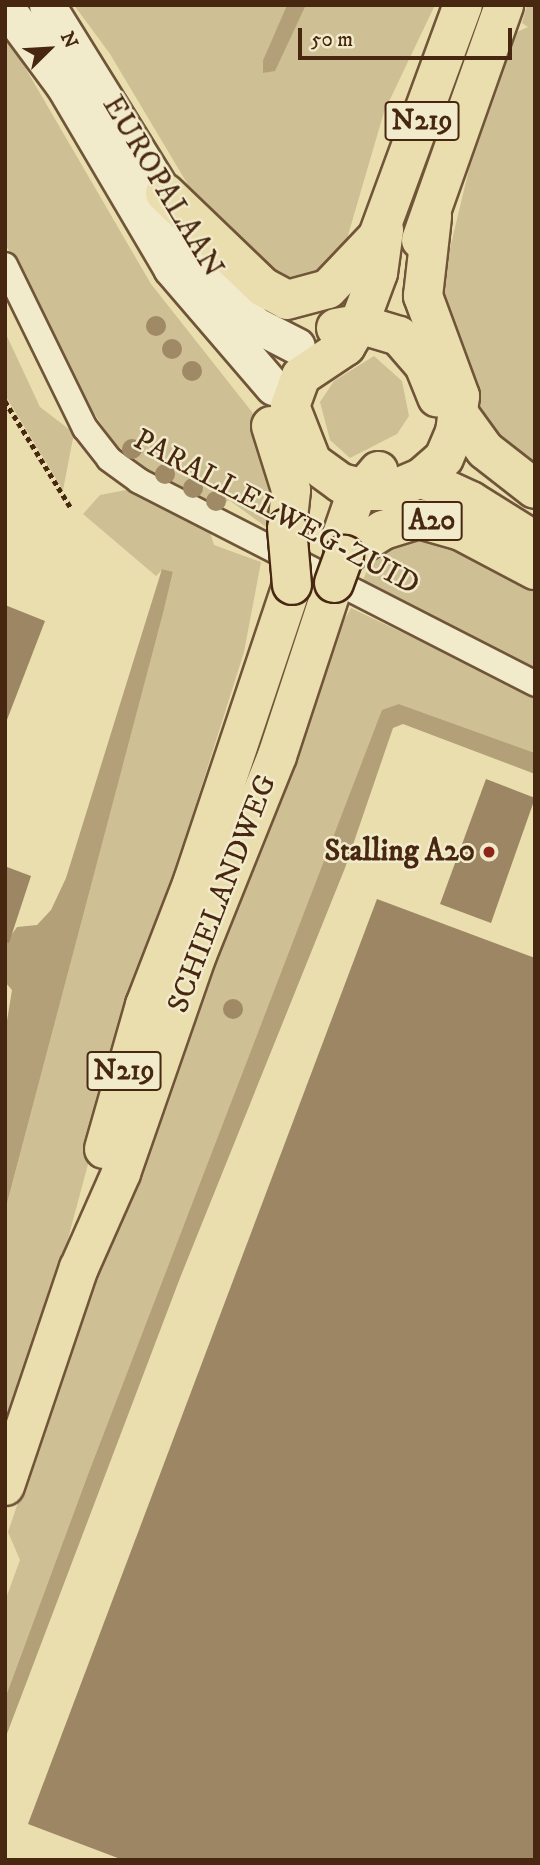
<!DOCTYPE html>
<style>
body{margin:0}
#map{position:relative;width:540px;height:1865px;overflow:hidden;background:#eadeaf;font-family:"IM FELL DW Pica",serif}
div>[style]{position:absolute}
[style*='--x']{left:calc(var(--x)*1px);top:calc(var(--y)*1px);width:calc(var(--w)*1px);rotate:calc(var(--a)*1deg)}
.green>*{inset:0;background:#cebf94}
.water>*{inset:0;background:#b3a079}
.building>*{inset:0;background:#9c8663}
.path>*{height:4.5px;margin-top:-2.25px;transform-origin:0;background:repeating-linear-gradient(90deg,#482711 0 5px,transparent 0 8.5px)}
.roads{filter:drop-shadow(2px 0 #705538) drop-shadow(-2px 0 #705538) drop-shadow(0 2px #705538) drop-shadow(0 -2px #705538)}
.minor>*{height:24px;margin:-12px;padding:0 12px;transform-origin:12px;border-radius:12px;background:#f1eacb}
.secondary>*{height:35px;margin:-17.5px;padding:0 17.5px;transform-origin:17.5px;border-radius:17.5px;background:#f1eacb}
.primary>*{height:38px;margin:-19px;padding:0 19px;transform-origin:19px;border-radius:19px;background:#eadeaf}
.motorway>*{height:38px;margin:-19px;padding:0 19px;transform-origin:19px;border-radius:19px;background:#eadeaf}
.bridges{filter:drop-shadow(2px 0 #482711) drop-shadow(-2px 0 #482711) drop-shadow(0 2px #482711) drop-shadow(0 -2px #482711)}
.primary-bridge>*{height:38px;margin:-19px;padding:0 19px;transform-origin:19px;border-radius:19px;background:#eadeaf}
.trees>*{width:20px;height:20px;margin:-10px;border-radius:50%;background:#a08a66}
.dots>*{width:19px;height:19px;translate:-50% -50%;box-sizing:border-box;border:4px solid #f1eacb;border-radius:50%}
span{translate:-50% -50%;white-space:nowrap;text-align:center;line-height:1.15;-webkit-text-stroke:5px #f1eacb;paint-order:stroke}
.shield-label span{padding:2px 5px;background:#f1eacb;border:2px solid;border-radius:5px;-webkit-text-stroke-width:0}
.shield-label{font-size:28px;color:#482711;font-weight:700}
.street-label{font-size:30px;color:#482711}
.poi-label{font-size:30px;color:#482711;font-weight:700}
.right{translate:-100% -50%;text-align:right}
.frame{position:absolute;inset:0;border:7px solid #482711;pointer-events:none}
.north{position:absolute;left:14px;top:14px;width:70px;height:70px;-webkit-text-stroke:5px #f1eacb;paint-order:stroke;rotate:66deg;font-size:19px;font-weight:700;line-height:28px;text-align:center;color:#482711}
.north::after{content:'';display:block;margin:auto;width:24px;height:32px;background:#482711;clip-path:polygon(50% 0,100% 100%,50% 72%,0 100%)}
.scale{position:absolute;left:298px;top:28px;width:214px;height:32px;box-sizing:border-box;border:4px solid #482711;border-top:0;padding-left:9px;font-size:21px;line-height:24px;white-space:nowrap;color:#482711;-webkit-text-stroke:5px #f1eacb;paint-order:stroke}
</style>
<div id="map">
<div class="green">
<div style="clip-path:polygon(74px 5px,287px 5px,263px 60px,263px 73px,275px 70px,306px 5px,435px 5px,384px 112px,344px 249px,325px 273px,300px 282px,274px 276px,206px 215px,110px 54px)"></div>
<div style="clip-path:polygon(527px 5px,535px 5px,535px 475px,482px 424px,444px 317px,442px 282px,470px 165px,517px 32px,528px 27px,522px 23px)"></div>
<div style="clip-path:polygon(5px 33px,151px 284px,252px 412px,277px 478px,273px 532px,229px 500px,218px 509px,152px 474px,116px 445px,86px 402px,5px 243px)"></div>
<div style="clip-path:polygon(5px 332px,40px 407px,74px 433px,63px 490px,5px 395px)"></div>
<div style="clip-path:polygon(374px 356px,402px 381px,409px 416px,397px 434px,350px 458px,330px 440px,320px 402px,334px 381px)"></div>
<div style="clip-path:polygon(131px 489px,209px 529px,214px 545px,261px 562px,244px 652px,120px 1045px,62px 1261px,5px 1434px,5px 1211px,173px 573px,163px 569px,156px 576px,83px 514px,100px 495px)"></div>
<div style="clip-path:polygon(413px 536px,458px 548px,535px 589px,535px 672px,361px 585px,374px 554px)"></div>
<div style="clip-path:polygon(351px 608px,535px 696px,535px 753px,399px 704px,262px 1024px,6px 1698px,5px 1601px,20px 1560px,8px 1532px,118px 1209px,336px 635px)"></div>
</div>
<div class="water">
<div style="clip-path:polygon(287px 5px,306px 5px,275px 71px,263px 73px,263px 60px)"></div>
<div style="clip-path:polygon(162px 569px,173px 572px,163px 613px,5px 1211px,5px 1033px,12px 990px,5px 982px,5px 944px,17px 927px,37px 925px,51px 910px,66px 878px)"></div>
<div style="clip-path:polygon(399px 704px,535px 753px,535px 774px,403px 724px,393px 728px,345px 868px,180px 1278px,5px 1739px,5px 1699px,89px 1472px,382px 710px)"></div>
</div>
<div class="building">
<div style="clip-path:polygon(5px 605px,45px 621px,5px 725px)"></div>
<div style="clip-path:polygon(486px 779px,535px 798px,491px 923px,440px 904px)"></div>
<div style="clip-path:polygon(7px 867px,31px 876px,9px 943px,5px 942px)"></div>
<div style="clip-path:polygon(377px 899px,535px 958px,535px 1860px,123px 1860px,28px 1824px)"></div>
</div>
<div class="path">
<div style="--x:5;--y:401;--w:126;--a:58.3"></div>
</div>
<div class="roads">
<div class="minor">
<div style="--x:5;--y:265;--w:182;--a:63.9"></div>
<div style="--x:85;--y:428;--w:39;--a:52"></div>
<div style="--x:109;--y:459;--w:37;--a:36"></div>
<div style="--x:139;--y:481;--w:445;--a:27.1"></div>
</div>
<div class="secondary">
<div style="--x:47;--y:5;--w:325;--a:58.2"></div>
<div style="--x:218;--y:281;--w:56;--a:50.1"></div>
<div style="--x:254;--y:324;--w:48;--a:27.1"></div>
<div style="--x:5;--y:6;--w:99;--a:53.6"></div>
<div style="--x:64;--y:86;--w:211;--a:59.5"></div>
<div style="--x:171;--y:268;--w:157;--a:49.4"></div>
</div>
<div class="primary">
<div style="--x:165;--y:193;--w:136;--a:43.8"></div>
<div style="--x:263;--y:287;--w:27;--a:28"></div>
<div style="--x:287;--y:300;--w:42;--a:-15"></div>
<div style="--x:328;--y:289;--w:81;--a:-46.5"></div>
<div style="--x:384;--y:230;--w:43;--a:97.9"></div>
<div style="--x:378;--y:273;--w:54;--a:110.4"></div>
<div style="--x:359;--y:324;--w:26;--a:121"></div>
<div style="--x:346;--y:346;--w:54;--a:146.3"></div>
<div style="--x:301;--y:376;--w:32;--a:110"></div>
<div style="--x:290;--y:406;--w:60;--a:68.6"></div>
<div style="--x:312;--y:462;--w:36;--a:36"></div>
<div style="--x:341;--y:483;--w:32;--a:14"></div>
<div style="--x:372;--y:491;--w:18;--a:0"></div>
<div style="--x:390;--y:491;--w:34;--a:-23"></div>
<div style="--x:421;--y:478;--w:30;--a:-41"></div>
<div style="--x:444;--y:458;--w:28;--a:-67"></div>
<div style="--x:455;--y:432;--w:36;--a:-82"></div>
<div style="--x:460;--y:396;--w:107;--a:-110.3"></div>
<div style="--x:423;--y:296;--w:80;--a:-83.5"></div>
<div style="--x:421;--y:240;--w:249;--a:-70.5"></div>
<div style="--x:372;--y:252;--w:263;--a:-69.8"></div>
<div style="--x:336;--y:328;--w:23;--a:-10"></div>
<div style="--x:359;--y:324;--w:42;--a:16.7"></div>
<div style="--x:399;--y:336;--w:38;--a:49"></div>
<div style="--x:424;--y:365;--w:35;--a:68"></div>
<div style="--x:271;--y:426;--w:67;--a:72.6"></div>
<div style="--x:291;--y:490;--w:38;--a:96"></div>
<div style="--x:344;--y:555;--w:20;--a:-96"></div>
<div style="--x:342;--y:535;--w:37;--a:-71"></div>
<div style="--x:354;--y:500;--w:38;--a:-50"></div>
<div style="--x:104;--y:1149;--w:150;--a:-74.1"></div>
<div style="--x:145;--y:1005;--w:133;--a:-68.8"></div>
<div style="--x:193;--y:881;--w:312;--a:-71.5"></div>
<div style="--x:5;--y:1486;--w:230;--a:-71.3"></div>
<div style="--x:79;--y:1268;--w:104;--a:-66.1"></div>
<div style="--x:121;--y:1173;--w:231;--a:-70.8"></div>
<div style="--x:197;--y:955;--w:214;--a:-68.1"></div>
<div style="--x:277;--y:756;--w:182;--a:-71.8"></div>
</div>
<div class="motorway">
<div style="--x:459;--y:414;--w:44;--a:54.2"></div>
<div style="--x:485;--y:450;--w:63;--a:38"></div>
<div style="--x:421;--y:478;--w:55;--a:24.7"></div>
<div style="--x:471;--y:501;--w:75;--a:32"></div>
<div style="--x:344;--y:555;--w:46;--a:-32.7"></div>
<div style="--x:383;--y:530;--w:38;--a:-17"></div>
<div style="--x:419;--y:519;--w:44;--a:15.9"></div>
<div style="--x:461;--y:531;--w:84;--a:27.8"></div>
</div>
</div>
<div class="bridges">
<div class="primary-bridge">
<div style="--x:287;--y:528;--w:57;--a:85"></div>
<div style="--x:334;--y:583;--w:30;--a:-70"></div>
</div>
</div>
<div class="trees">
<div style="left:156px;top:326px"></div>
<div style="left:172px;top:349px"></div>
<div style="left:192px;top:371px"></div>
<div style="left:132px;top:449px"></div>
<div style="left:165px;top:474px"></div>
<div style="left:193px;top:488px"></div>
<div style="left:216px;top:501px"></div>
<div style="left:233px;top:1009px"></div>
</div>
<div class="dots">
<div style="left:489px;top:852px;background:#8f2418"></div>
</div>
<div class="shield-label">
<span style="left:422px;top:121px">N219</span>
<span style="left:432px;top:521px">A20</span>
<span style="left:124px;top:1071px">N219</span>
</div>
<div class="street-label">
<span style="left:162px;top:187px;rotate:59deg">EUROPALAAN</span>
<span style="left:276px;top:513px;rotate:28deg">PARALLELWEG-ZUID</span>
<span style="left:223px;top:894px;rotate:-69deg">SCHIELANDWEG</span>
</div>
<div class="poi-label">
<span class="right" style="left:475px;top:852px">Stalling A20</span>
</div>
<div class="frame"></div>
<div class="north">N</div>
<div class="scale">50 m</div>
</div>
